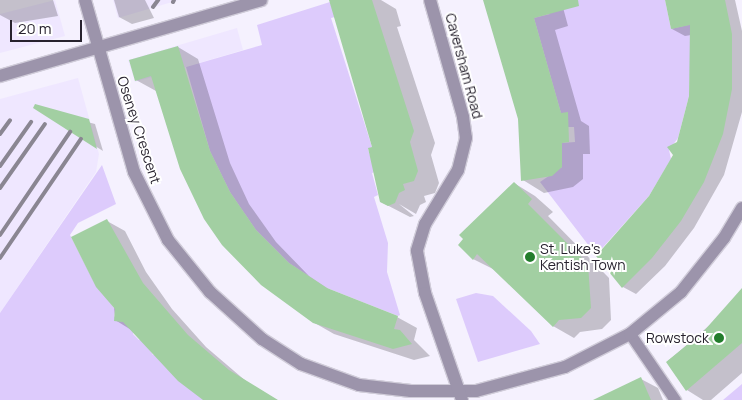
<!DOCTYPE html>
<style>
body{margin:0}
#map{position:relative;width:742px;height:400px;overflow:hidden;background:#f5f1fe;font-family:Manrope,sans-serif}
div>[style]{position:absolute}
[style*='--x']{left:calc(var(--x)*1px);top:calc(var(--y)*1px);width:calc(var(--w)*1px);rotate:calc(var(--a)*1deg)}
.built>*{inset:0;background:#efe7ff}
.green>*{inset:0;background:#ddcbfc}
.shadow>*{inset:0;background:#0003}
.building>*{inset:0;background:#a2cfa2}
.roads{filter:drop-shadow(1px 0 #d0ccd9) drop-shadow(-1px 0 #d0ccd9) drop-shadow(0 1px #d0ccd9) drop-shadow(0 -1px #d0ccd9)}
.service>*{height:11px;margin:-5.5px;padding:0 5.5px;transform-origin:5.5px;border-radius:5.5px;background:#9c94ab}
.minor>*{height:12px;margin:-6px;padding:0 6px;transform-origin:6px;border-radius:6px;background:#9c94ab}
.rail>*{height:4px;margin:-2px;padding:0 2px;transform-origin:2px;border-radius:2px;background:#8a8692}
.dots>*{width:14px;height:14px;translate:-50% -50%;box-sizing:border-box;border:2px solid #fff;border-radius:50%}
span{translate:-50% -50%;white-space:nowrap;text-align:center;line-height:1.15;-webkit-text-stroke:4px #fff;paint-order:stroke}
.street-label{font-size:14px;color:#27222e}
.poi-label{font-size:14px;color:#27222e}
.left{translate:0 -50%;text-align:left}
.right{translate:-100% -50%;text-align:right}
.scale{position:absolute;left:10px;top:20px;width:72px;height:22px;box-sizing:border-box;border:2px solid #27222e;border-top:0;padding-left:6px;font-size:15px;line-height:18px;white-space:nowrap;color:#27222e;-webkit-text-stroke:4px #fff;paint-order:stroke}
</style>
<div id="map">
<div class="built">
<div style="clip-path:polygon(55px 0,65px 36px,0 53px,0 14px)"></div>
<div style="clip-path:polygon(113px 0,179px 0,118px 18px)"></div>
<div style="clip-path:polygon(237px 28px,243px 50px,135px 82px,128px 60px)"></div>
<div style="clip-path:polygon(78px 78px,99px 154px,96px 172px,0 313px,0 99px)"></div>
</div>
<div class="green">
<div style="clip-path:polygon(529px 0,665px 0,671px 29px,692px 24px,689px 96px,678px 138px,669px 150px,671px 159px,649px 196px,596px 255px,540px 182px,562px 167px,562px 143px,575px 142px,574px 127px,568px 127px,561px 113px,534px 18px,550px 14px)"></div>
<div style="clip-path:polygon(330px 2px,335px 17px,331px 18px,372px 147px,368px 149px,375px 172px,372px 173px,378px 195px,374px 197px,388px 243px,387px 272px,400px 315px,398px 316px,327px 288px,289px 263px,256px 230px,230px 192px,210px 151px,186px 67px,262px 45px,257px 25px)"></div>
<div style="clip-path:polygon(102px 165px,116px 204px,78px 223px,70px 235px,94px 282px,115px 309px,114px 316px,118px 321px,126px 322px,135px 329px,133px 334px,139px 340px,144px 340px,153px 355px,158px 355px,208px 400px,0 400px,0 313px)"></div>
<div style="clip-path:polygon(476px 293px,493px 296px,531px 331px,540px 344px,478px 362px,456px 299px)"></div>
<div style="clip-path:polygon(742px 384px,742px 400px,723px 400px)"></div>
</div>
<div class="shadow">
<div style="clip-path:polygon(0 0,53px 0,58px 16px,15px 23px,0 15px)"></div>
<div style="clip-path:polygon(114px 0,145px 0,154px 18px,132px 24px,119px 17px)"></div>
<div style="clip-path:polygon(341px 0,381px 0,396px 9px,401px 26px,397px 27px,435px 143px,431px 155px,439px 183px,435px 193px,424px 196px,426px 202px,420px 205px,416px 214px,399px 204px,414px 216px,410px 217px,381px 202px,373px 148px)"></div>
<div style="clip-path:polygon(484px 0,561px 0,568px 26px,555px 30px,581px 121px,589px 126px,590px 154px,583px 154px,583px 179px,573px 187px,544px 193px,523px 180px,519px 119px)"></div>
<div style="clip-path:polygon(667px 0,735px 0,742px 31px,742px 112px,724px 175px,694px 228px,665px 266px,636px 294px,623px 287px,597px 256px,650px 197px,674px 155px,686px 118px,692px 75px,691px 35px,685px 36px,672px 29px)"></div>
<div style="clip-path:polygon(178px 47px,198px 59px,230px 163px,249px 204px,276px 242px,309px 276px,333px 292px,397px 317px,417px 328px,414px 340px,430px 356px,414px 360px,334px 334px,313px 322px,156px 91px,136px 80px)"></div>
<div style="clip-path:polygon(35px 108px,95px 124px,103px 151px)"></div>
<div style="clip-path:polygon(514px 183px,535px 196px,553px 212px,548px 216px,609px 278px,611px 320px,602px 329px,580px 332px,574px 338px,553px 326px,495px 270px,473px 259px)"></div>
<div style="clip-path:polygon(107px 221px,125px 231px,146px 272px,172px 309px,206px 347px,247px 382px,277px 400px,204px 400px,133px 331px,115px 320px)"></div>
<div style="clip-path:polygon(742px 289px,742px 373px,711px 400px,703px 400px,687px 390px,667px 362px,719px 317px)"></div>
<div style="clip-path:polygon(641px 379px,658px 388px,663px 400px,595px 400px)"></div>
</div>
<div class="building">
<div style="clip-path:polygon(329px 0,372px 0,414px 131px,410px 142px,418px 171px,414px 181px,403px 184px,405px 190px,399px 193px,395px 203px,388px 206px,380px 202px,368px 148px,372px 147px)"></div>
<div style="clip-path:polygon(483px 0,578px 0,579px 6px,534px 18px,561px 113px,568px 112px,569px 142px,562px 143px,562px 167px,552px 176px,521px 181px,518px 119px)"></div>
<div style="clip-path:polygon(665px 0,725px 0,732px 34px,732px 89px,723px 134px,704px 182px,681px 221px,652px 258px,622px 288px,596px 256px,649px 196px,673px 155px,667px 147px,677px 142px,689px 96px,690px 25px,671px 29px)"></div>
<div style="clip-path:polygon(178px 46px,210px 151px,230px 192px,256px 230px,289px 263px,327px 288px,398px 316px,394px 329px,400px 330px,412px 344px,393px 349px,313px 323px,261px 285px,222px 245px,204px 219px,180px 169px,151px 76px,135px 81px,129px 60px)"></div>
<div style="clip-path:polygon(35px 104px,89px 119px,97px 149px,33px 108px)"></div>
<div style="clip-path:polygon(514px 182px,532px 199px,528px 204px,588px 264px,591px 308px,581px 318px,559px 320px,553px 327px,477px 254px,473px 260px,458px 245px,463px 239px,459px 235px)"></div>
<div style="clip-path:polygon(107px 219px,143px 283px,188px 335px,229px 370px,278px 400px,203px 400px,178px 381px,123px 322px,114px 321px,115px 309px,96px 287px,71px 237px)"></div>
<div style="clip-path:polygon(742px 288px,742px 343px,686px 391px,666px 362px,703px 332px)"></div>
<div style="clip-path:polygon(641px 377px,651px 400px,593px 400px)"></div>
</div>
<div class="roads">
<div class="service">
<div style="--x:630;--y:334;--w:80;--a:55.7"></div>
</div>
<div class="minor">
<div style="--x:85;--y:0;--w:179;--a:74.1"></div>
<div style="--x:134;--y:172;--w:76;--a:63.4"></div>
<div style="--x:168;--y:240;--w:67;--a:51.1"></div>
<div style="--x:210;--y:292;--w:70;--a:42.1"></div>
<div style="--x:262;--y:339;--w:46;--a:32.7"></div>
<div style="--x:301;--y:364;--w:62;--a:19.9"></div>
<div style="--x:359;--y:385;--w:52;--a:6.6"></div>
<div style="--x:411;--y:391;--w:65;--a:0"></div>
<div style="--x:476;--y:391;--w:92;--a:-15.1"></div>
<div style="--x:565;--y:367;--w:73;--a:-26.9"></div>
<div style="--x:630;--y:334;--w:66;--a:-39.5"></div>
<div style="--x:681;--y:292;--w:69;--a:-51.5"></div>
<div style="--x:724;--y:238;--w:35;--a:-59"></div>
<div style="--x:430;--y:0;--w:122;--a:74.2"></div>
<div style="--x:463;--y:117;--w:21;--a:82"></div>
<div style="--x:466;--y:138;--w:33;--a:104"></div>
<div style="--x:458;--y:170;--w:63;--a:121.4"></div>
<div style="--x:425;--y:224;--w:28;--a:107"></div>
<div style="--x:417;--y:251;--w:43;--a:79.2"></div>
<div style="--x:425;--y:293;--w:113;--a:70.9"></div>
<div style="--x:0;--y:76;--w:272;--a:-16.2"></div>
</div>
</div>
<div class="rail">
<div style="--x:173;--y:2;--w:2;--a:-63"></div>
<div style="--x:153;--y:7;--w:9;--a:-54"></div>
<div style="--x:0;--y:134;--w:17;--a:-54"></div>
<div style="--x:0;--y:166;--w:54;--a:-54.8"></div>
<div style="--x:0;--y:188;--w:78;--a:-54.9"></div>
<div style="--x:0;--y:235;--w:125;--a:-55.8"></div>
<div style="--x:0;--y:258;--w:144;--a:-55.8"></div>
</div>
<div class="dots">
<div style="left:530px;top:257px;background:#237d2c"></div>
<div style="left:719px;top:338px;background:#237d2c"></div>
</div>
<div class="street-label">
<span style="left:464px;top:66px;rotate:75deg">Caversham Road</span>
<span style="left:139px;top:130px;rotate:72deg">Oseney Crescent</span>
</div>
<div class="poi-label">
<span class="left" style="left:540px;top:257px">St. Luke's<br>Kentish Town</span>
<span class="right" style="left:709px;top:338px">Rowstock</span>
</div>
<div class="scale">20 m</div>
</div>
